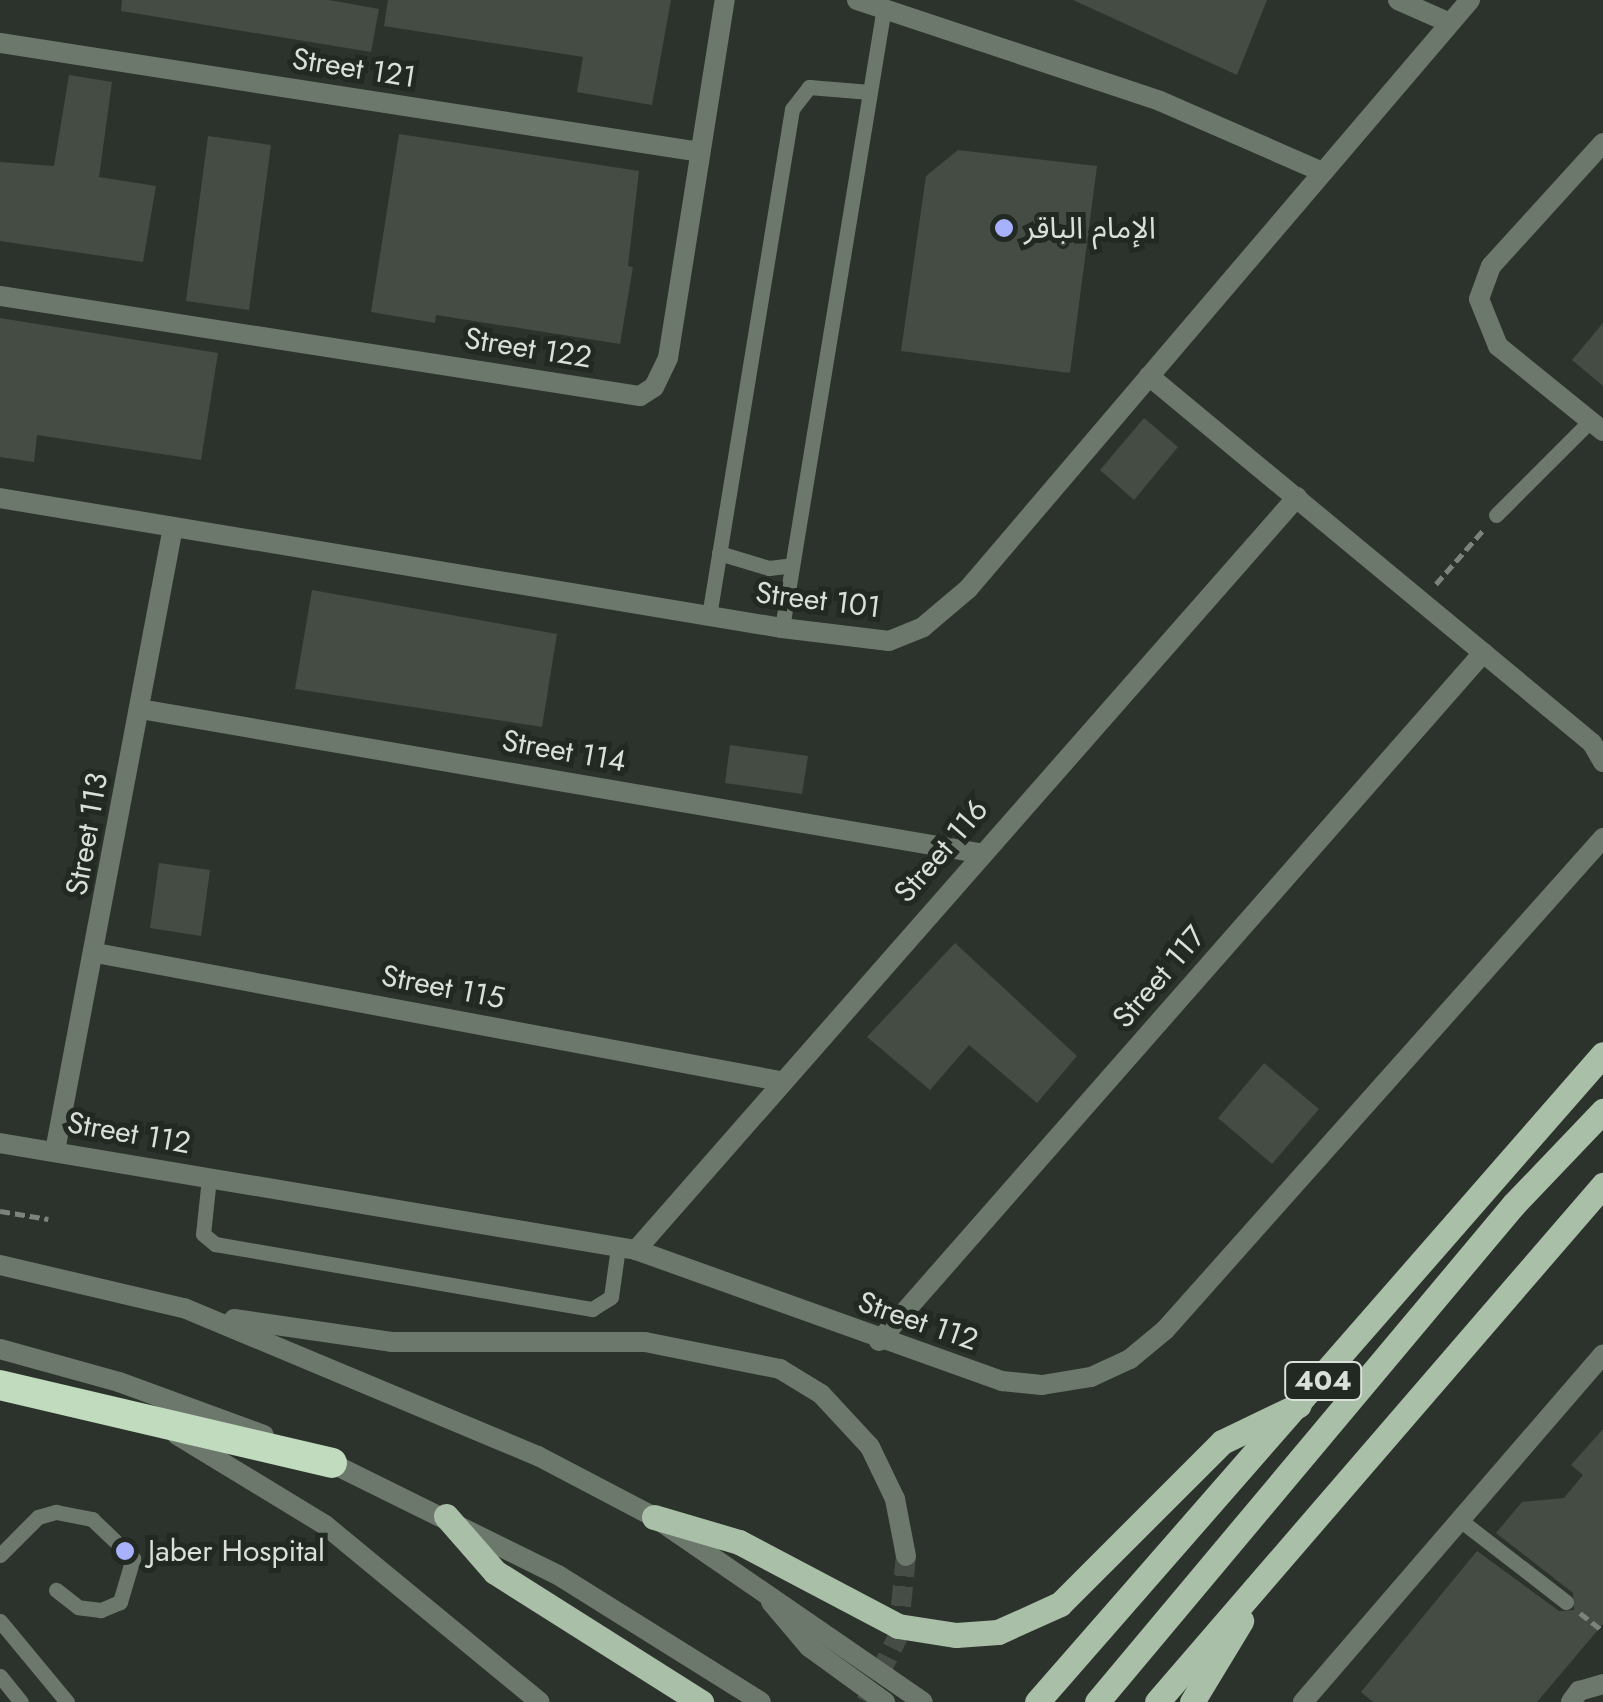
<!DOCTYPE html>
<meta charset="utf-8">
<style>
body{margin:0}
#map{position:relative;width:1603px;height:1702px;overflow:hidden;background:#2c332c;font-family:Jost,"Noto Sans Arabic",sans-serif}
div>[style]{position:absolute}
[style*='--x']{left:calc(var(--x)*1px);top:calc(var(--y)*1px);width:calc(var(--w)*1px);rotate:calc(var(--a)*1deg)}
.building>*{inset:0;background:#454c44}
.tertiary-tunnel>*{height:20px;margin-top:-10px;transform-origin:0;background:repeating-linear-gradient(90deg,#464d46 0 20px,transparent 0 30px)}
.path>*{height:5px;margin-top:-2.5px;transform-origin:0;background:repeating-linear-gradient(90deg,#7c827c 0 10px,transparent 0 15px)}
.service>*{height:15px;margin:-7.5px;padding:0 7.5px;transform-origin:7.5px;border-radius:7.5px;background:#6d786c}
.minor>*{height:20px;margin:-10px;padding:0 10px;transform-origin:10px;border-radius:10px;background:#6d786c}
.tertiary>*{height:20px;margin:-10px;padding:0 10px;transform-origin:10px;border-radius:10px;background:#6d786c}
.primary>*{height:25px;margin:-12.5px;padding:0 12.5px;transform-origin:12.5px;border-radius:12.5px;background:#a9bfa7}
.motorway>*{height:30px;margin:-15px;padding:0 15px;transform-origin:15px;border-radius:15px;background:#c0dbbe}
.dots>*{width:28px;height:28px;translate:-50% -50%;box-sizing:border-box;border:5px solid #222922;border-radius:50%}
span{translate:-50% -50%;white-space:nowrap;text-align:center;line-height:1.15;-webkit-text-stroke:10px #222922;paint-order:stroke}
.shield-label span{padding:2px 8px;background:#222922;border:2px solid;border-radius:8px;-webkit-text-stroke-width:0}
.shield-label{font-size:28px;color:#dadfda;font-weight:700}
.street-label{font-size:30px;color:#dadfda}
.poi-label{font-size:30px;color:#dadfda}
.left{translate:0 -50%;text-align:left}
</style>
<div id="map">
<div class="building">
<div style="clip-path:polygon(122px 0,329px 0,379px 9px,371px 52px,121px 11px)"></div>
<div style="clip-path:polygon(388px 0,671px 0,652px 105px,577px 92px,583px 57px,384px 26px)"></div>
<div style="clip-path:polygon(1073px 0,1267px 0,1237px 75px)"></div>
<div style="clip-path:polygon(69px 75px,112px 82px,99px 177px,156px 186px,143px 262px,0 241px,0 162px,54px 166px)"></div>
<div style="clip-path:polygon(399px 134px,639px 171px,628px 266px,633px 267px,620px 344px,436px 315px,435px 323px,371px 312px)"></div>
<div style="clip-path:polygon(208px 136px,271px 145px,249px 310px,186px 301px)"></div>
<div style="clip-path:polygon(958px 150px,1097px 166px,1070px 373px,901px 351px,926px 176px)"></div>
<div style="clip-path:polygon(0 318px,218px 353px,201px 460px,37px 435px,34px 462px,0 457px)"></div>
<div style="clip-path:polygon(1603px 323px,1603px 386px,1572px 360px)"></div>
<div style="clip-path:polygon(1144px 418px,1178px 447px,1134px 500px,1100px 470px)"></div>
<div style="clip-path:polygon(312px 590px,557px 634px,542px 727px,295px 689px)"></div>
<div style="clip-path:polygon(730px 745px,808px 756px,802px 794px,725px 783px)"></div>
<div style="clip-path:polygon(159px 863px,210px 870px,201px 936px,150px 928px)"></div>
<div style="clip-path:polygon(955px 943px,1077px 1056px,1037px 1103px,969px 1045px,930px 1090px,867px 1037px)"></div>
<div style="clip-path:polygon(1264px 1063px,1319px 1109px,1272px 1164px,1218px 1118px)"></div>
<div style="clip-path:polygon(1603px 1429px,1603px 1624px,1537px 1702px,1373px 1702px,1361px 1692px,1477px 1551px,1559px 1611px,1574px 1610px,1573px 1593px,1496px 1533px,1522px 1502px,1564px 1498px,1583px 1475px,1571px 1465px)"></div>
</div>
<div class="tertiary-tunnel">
<div style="--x:866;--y:1702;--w:73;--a:-64.1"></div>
<div style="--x:898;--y:1636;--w:80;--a:-84.3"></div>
</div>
<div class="path">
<div style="--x:1436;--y:584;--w:74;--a:-48.8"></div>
<div style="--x:0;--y:1211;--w:49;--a:9.5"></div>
<div style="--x:1580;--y:1613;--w:29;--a:38"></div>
</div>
<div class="service">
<div style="--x:1496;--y:515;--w:133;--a:-45"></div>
<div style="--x:719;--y:553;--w:52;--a:16.7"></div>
<div style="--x:769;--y:568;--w:23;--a:-7"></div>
<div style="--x:709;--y:616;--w:514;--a:-80.7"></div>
<div style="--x:792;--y:109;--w:28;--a:-52"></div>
<div style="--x:809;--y:87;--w:61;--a:4.7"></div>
<div style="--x:782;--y:628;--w:629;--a:-80.67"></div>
<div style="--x:209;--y:1178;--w:56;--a:96.1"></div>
<div style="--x:203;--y:1234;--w:16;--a:40"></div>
<div style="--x:215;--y:1244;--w:383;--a:9.8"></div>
<div style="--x:592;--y:1309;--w:22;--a:-32"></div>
<div style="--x:611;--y:1297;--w:50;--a:-82"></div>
<div style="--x:1460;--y:1520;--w:134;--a:37.7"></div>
<div style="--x:0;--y:1555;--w:54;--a:-45"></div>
<div style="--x:38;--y:1517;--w:19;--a:-16"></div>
<div style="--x:56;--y:1512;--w:37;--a:11"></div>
<div style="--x:92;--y:1519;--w:57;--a:43.6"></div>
<div style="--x:133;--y:1558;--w:46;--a:106.5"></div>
<div style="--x:120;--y:1602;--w:21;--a:157"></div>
<div style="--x:101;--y:1610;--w:23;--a:-173"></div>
<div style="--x:78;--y:1607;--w:28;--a:-142"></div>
<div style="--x:0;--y:1621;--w:105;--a:50.4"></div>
<div style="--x:0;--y:1676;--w:33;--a:51"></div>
</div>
<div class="minor">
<div style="--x:857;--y:0;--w:319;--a:18.4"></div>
<div style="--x:1160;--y:101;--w:175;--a:23.6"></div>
<div style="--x:1398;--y:0;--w:57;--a:23.9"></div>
<div style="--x:0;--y:43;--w:708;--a:8.85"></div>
<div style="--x:1603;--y:143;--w:166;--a:132.3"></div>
<div style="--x:1491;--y:266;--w:35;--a:110"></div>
<div style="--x:1479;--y:299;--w:51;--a:68"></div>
<div style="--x:1498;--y:346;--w:135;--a:39"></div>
<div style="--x:0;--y:296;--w:648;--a:8.88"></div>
<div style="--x:640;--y:396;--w:17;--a:-33"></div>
<div style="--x:654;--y:387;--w:32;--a:-64"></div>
<div style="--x:668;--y:358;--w:363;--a:-81"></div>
<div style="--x:1149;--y:376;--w:575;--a:39.64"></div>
<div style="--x:1592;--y:743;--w:22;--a:60"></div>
<div style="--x:0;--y:498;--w:793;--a:9.44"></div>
<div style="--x:782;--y:628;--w:108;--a:6.9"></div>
<div style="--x:889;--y:641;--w:37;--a:-22"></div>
<div style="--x:923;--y:627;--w:59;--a:-40.2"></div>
<div style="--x:968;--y:589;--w:774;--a:-49.56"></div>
<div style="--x:140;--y:709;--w:850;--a:9.75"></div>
<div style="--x:96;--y:953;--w:696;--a:10.6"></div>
<div style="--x:0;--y:1143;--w:645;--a:9.55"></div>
<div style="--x:636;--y:1250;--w:389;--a:19.7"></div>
<div style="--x:1002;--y:1381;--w:40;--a:5.7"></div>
<div style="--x:1042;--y:1385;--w:50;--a:-9.3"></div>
<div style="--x:1091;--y:1377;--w:43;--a:-24.8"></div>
<div style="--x:1130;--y:1359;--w:45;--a:-39.6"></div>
<div style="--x:1165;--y:1330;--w:659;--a:-48.32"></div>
<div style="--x:55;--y:1151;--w:635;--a:-79.29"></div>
<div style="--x:636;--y:1250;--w:1002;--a:-48.72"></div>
<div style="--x:879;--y:1341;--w:916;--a:-48.72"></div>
<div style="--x:1303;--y:1702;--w:459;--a:-49.2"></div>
<div style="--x:1571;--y:1702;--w:14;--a:-54"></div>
<div style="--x:1579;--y:1691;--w:25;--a:-16"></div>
</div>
<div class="tertiary">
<div style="--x:0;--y:1265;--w:189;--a:13.2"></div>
<div style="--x:184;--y:1308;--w:384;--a:22.7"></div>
<div style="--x:538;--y:1456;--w:131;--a:27.7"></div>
<div style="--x:654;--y:1517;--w:326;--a:34.5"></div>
<div style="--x:234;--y:1319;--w:159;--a:8.3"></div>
<div style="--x:391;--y:1342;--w:254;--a:0"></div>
<div style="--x:645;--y:1342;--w:138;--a:11.3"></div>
<div style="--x:780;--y:1369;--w:48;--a:31.4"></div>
<div style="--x:821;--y:1394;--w:72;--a:47.2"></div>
<div style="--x:870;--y:1447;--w:58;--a:64.3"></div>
<div style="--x:895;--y:1499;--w:58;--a:79.1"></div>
<div style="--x:0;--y:1349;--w:123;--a:15.5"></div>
<div style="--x:119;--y:1382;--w:154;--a:20.1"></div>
<div style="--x:177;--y:1435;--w:173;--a:31.3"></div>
<div style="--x:325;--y:1525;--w:278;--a:39.5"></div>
<div style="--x:323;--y:1459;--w:262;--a:26.3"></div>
<div style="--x:558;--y:1575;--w:239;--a:32"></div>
<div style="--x:771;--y:1602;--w:59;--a:49.8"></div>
<div style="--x:809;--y:1647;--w:94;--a:35.9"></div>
</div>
<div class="primary">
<div style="--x:446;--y:1516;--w:74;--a:48.8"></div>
<div style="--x:495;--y:1572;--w:244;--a:32.3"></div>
<div style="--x:654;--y:1517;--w:89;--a:16.4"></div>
<div style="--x:739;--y:1542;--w:180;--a:27.8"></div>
<div style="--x:898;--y:1626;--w:59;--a:8.8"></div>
<div style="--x:956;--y:1635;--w:42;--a:-4.1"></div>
<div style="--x:998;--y:1632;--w:68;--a:-24.3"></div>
<div style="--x:1060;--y:1604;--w:229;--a:-45"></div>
<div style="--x:1222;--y:1442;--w:85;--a:-25.7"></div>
<div style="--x:1037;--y:1702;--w:860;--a:-48.86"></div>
<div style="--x:1097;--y:1702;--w:650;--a:-50.06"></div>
<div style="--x:1514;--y:1204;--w:129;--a:-46.3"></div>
<div style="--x:1157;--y:1702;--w:683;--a:-49.22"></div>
<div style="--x:1192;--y:1702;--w:95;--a:-58.8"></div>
</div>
<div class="motorway">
<div style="--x:0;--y:1385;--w:341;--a:13.2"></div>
</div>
<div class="dots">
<div style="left:1004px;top:228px;background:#a7b1fc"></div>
<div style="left:125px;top:1551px;background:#a7b1fc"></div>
</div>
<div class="shield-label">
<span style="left:1323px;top:1381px">404</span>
</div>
<div class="street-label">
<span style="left:354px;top:68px;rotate:9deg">Street 121</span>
<span style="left:528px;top:348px;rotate:9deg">Street 122</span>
<span style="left:818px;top:600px;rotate:7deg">Street 101</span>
<span style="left:564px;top:751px;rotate:10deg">Street 114</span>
<span style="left:87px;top:834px;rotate:-80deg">Street 113</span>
<span style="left:941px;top:851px;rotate:-49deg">Street 116</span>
<span style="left:1159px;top:977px;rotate:-49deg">Street 117</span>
<span style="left:443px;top:987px;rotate:11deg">Street 115</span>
<span style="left:129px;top:1133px;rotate:10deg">Street 112</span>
<span style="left:918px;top:1321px;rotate:19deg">Street 112</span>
</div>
<div class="poi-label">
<span class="left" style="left:1024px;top:228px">الإمام الباقر</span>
<span class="left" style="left:148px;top:1551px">Jaber Hospital</span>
</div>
</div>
